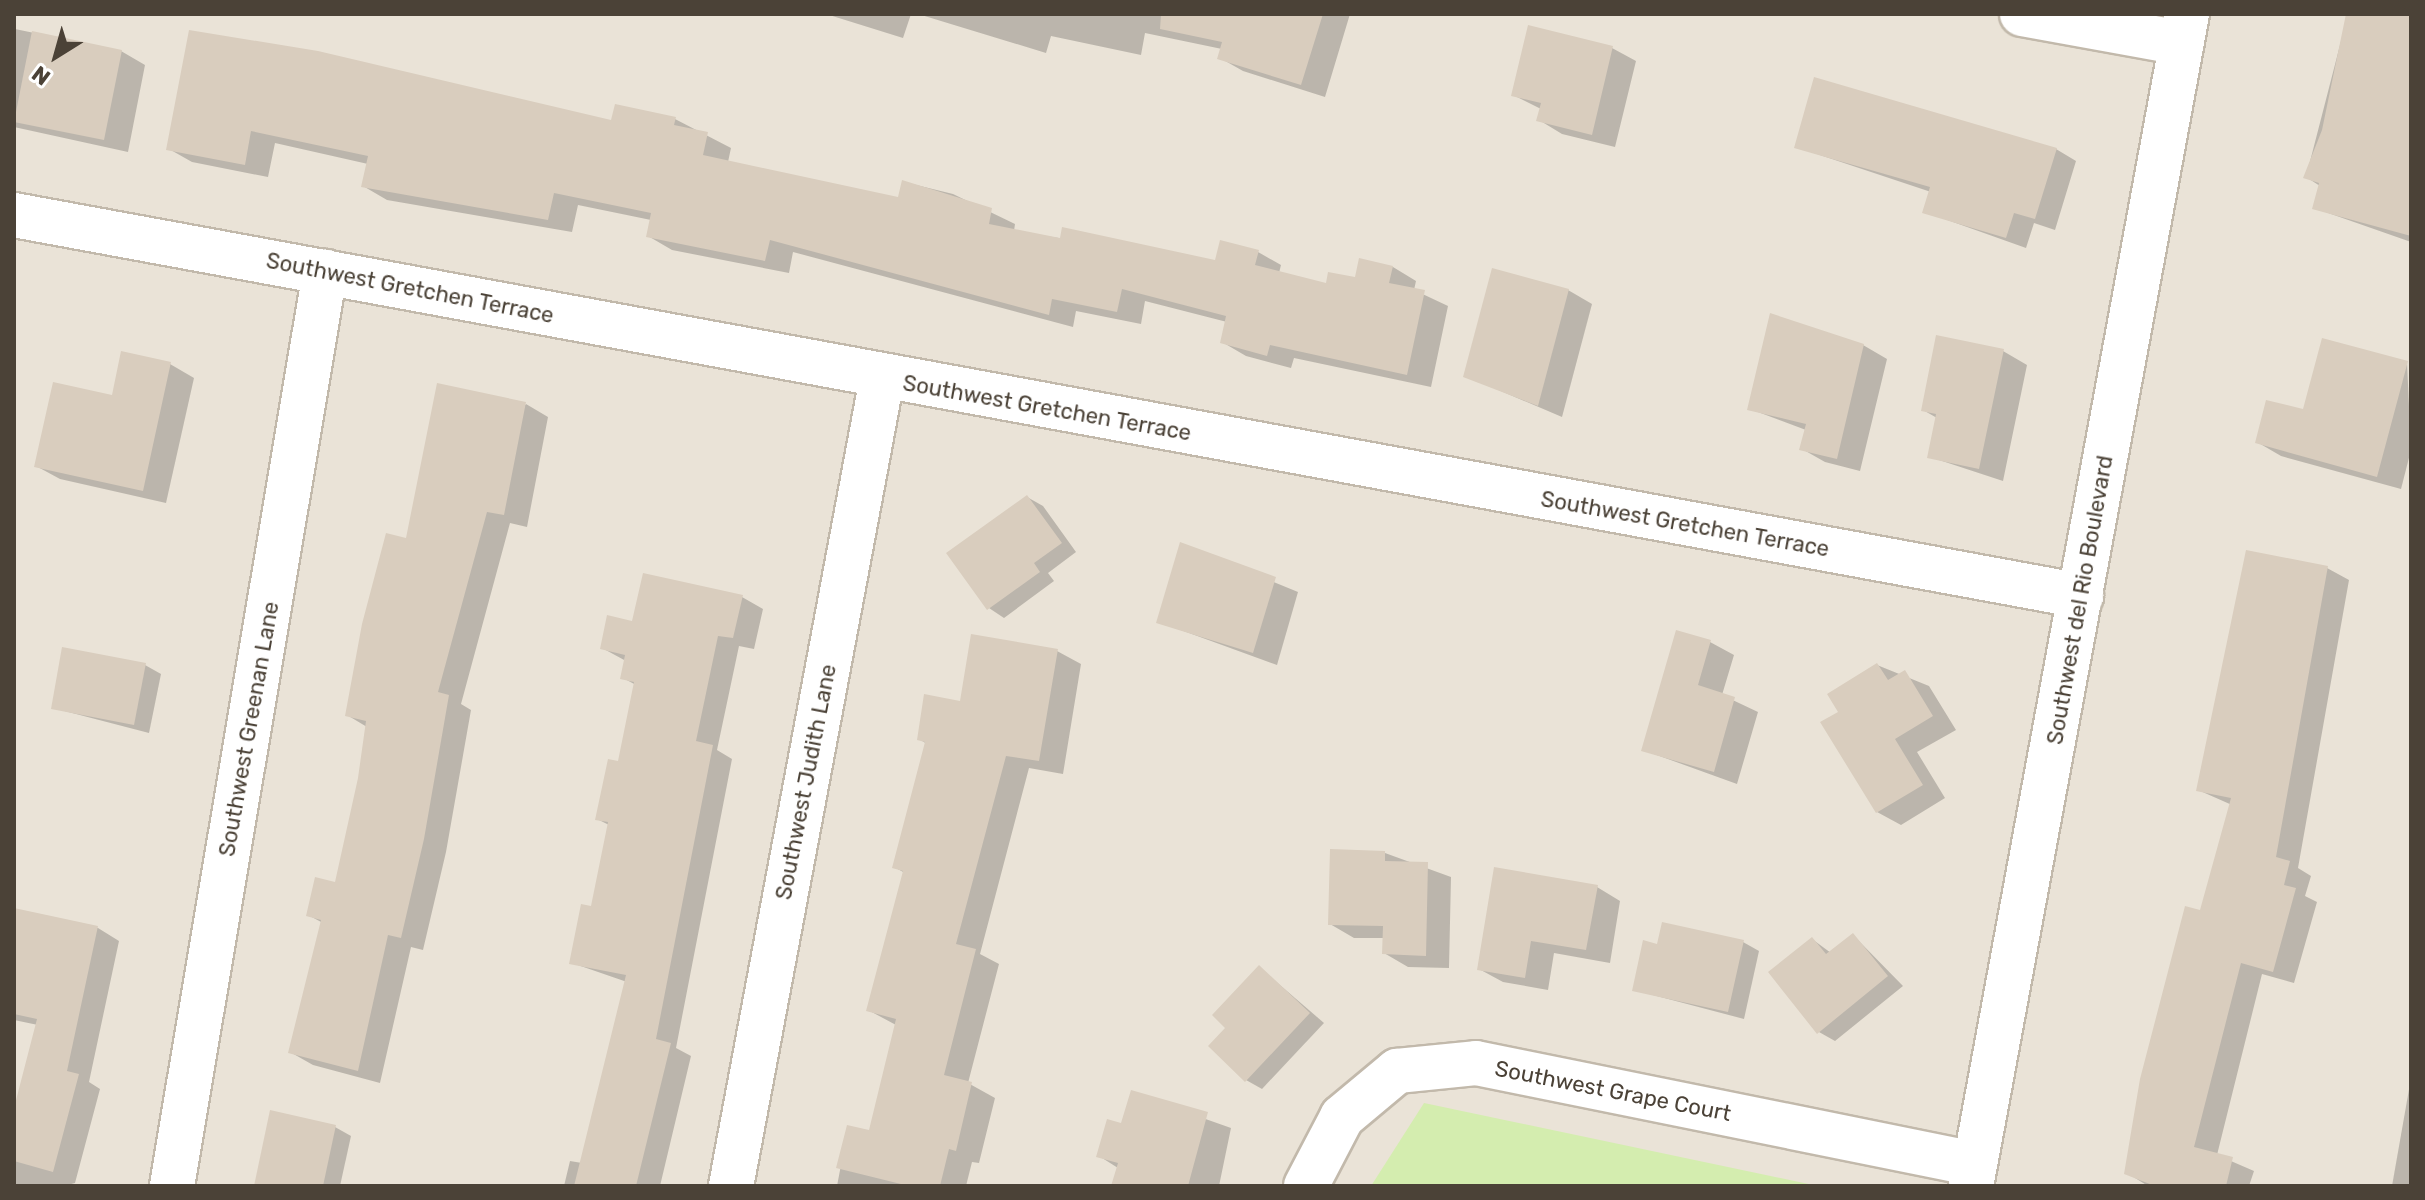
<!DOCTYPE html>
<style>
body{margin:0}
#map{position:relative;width:2425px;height:1200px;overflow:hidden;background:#f6f2ea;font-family:Rubik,sans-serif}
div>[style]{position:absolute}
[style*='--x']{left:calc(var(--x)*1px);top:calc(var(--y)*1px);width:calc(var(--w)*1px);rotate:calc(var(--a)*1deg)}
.residential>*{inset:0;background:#eae3d7}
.green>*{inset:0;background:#d4edaf}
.shadow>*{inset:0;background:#0003}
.building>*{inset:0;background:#d9cdbe}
.roads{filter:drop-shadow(2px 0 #c2b9ab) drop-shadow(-2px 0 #c2b9ab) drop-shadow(0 2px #c2b9ab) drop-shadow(0 -2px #c2b9ab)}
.minor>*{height:44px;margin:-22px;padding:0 22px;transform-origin:22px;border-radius:22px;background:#fff}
span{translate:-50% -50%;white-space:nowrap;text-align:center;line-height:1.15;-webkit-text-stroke:6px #fff;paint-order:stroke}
.street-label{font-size:22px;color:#4b4237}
.frame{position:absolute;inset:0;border:16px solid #4b4237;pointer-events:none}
.north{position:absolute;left:16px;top:16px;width:80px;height:80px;-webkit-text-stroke:6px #fff;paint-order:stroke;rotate:217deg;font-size:22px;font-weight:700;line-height:32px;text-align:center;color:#4b4237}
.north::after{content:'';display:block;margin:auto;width:28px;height:36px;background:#4b4237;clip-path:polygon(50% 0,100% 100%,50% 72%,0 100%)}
</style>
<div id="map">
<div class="residential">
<div style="clip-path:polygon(14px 14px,2411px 14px,2411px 1186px,14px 1186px)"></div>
</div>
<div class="green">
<div style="clip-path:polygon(1424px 1103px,1818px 1186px,1371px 1186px)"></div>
</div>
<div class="shadow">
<div style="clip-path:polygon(14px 14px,15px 29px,121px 51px,145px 65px,128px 152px,14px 127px)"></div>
<div style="clip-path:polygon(826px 14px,911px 14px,903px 38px)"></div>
<div style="clip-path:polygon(918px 14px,1350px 14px,1325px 97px,1243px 71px,1220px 58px,1222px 49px,1145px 33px,1141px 55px,1051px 36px,1046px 53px)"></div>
<div style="clip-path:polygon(2348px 14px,2411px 14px,2411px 242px,2314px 208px,2320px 186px,2306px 177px)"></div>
<div style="clip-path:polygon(191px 33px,613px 122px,675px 119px,731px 148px,728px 162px,900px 199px,904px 182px,953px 194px,1015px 224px,1014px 231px,1216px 263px,1258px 252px,1281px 265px,1279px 273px,1328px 285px,1393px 267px,1416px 281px,1414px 290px,1448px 306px,1431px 387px,1294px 358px,1291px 368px,1246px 356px,1222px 342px,1227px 322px,1145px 301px,1141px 324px,1076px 311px,1073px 327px,793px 252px,789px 273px,672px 250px,648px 236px,651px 220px,578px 205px,572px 232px,387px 200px,363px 186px,368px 164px,275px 143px,268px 177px,192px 162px,169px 149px)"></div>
<div style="clip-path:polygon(1612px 48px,1636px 61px,1615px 147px,1562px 134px,1539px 120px,1541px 109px,1513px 95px)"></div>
<div style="clip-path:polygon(1796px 147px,2056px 149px,2076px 161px,2055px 230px,2034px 223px,2026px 248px,1925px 212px,1931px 192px)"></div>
<div style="clip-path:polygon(1568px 290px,1592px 304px,1562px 417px,1466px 376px)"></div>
<div style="clip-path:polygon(1863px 345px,1887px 359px,1860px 471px,1825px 462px,1802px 449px,1806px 430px,1750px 409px)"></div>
<div style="clip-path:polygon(2003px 351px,2027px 365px,2003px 481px,1930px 457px,1937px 418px,1923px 410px)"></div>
<div style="clip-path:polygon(2407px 362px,2411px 450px,2401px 489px,2281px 456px,2257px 442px)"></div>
<div style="clip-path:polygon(170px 364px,194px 378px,166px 503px,60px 479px,36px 466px,114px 397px)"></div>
<div style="clip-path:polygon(526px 404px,548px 417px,527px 527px,510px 523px,461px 704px,471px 710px,446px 852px,423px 950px,411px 947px,380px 1083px,313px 1065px,290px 1052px,323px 923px,308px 915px,336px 884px,360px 779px,367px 727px,347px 715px,408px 541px)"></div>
<div style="clip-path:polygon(1027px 497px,1043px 506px,1076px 552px,1048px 573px,1054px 581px,1004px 618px,989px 608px)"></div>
<div style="clip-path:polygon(1181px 544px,1298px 592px,1277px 665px,1159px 622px)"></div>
<div style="clip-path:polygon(2327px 568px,2349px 580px,2298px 868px,2311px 876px,2305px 896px,2317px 902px,2294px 983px,2262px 974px,2217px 1155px,2254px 1171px,2249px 1186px,2148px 1186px,2127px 1173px,2232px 805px,2198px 790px)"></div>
<div style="clip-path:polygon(742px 597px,763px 609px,754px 649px,739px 646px,717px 750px,732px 759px,676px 1048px,691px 1056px,660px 1186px,564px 1186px,570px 1161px,582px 1163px,627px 982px,572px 963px,593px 908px,609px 825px,597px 819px,619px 763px,636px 685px,623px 678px,626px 661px,602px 648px,634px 623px)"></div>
<div style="clip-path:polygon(1710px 642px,1734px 655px,1722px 695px,1758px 712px,1737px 784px,1643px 750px)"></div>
<div style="clip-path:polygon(1057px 651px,1081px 664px,1063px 774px,1029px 768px,980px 954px,999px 964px,968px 1083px,995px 1098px,979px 1163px,972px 1162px,966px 1186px,837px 1186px,848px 1128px,871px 1133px,896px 1025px,868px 1010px,905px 873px,894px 867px,927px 744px,919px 739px,961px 703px)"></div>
<div style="clip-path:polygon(145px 665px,161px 674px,149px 733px,53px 708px)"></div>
<div style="clip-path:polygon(1877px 665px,1929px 686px,1956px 730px,1917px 752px,1945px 798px,1901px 825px,1877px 812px,1841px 712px)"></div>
<div style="clip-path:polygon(1385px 853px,1451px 877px,1449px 968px,1408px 967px,1384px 953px,1385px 938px,1354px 938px,1330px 924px)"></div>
<div style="clip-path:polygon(1597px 887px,1620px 901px,1610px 963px,1554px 953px,1548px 990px,1503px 982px,1479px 969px)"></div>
<div style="clip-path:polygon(16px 910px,98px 928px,119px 941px,89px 1082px,100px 1089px,75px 1183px,64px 1186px,14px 1186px,14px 1115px,38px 1025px,14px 1020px)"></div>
<div style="clip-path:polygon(1853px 935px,1903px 986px,1835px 1041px,1819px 1032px,1812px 939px,1831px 953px)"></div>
<div style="clip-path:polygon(1743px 942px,1759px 951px,1744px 1019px,1634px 990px,1659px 946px)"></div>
<div style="clip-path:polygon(1259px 967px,1324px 1023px,1262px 1089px,1246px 1080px,1228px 1028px)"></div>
<div style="clip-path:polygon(2411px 1078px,2411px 1186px,2392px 1186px)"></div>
<div style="clip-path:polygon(1132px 1093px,1231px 1128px,1219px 1186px,1113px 1186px,1118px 1168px,1099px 1156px,1123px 1125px)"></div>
<div style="clip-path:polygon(335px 1127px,351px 1136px,340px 1186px,256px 1186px)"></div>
</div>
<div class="building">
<div style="clip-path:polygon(1161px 14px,1323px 14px,1301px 85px,1217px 59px,1222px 42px,1160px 29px)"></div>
<div style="clip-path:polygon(2346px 14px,2411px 14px,2411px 236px,2312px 209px,2319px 183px,2303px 178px,2322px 130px)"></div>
<div style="clip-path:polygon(1528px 25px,1613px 46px,1592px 135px,1536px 121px,1541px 103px,1511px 96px)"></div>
<div style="clip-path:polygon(189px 30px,318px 51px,611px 120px,615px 104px,676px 117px,674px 125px,708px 132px,703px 155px,898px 197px,902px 180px,992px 208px,989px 224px,1060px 238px,1062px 227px,1215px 260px,1220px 240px,1259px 250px,1255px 265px,1326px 283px,1328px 272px,1355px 277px,1359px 258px,1393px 266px,1389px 283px,1425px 290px,1407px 375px,1270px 345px,1267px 356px,1220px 343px,1226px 316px,1122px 289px,1117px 312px,1052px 299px,1049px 315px,770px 240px,765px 261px,646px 237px,651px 213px,554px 193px,548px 220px,361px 187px,368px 156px,251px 131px,245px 165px,166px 150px)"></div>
<div style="clip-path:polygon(32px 31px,122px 50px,104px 140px,14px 122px)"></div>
<div style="clip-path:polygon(1814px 77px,2057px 148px,2035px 219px,2014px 213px,2006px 238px,1922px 213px,1930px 187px,1794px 148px)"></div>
<div style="clip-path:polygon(1492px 268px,1569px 289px,1538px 406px,1463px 377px)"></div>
<div style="clip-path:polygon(1770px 313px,1864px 344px,1837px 459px,1799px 450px,1806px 424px,1747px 410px)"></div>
<div style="clip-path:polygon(1936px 335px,2004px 349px,1979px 469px,1927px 458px,1936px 414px,1921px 411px)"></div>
<div style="clip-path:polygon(2322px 338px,2408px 361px,2377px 477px,2255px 443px,2266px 400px,2303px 409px)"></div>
<div style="clip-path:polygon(121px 351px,171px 362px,143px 491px,34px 467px,53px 382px,112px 395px)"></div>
<div style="clip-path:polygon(437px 383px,526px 402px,504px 515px,487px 512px,438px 692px,449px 695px,424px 839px,401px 938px,388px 935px,358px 1071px,288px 1053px,321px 920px,306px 916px,315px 877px,335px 882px,358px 778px,366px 721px,345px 716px,362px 624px,386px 533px,406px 538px)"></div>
<div style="clip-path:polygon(1027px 495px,1062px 543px,1034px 563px,1040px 572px,987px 610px,946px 553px)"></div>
<div style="clip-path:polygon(1180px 542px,1276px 577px,1253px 653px,1156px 623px)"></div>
<div style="clip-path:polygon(2246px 550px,2328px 566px,2276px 857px,2290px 861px,2284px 885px,2296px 888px,2273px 972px,2241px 963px,2194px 1147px,2233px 1157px,2226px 1186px,2155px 1186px,2124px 1174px,2140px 1079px,2185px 906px,2200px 910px,2231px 798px,2196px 791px)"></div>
<div style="clip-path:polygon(643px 573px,743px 595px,733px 638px,718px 636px,696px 741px,713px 745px,656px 1039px,671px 1043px,636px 1186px,574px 1186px,626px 975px,569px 964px,581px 904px,591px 906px,608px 822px,595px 820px,608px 759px,618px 761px,634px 682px,620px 679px,625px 655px,600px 649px,607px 615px,632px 621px)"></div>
<div style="clip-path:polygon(1676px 630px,1711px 640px,1698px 685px,1735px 697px,1714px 772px,1641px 751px)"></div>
<div style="clip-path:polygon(971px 634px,1058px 649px,1039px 761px,1006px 756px,956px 944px,976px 949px,944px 1075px,972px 1082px,956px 1151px,949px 1149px,940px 1186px,909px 1186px,836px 1168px,847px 1125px,869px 1130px,896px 1019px,866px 1011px,903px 871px,892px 868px,925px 742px,917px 740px,924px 694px,960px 701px)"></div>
<div style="clip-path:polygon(62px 647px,146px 663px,134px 725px,51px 709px)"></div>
<div style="clip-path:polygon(1877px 663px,1888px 680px,1905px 670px,1933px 716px,1895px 739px,1923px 785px,1876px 813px,1820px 722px,1838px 712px,1827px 694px)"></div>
<div style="clip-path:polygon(1330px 849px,1385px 851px,1385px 861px,1428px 862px,1426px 956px,1382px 954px,1383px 926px,1328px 925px)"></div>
<div style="clip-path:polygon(1494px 867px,1598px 885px,1586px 950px,1531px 941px,1525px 978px,1477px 970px)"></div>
<div style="clip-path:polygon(14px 908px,98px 926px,67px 1071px,79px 1074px,53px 1172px,14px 1161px,14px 1108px,37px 1019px,14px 1014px)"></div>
<div style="clip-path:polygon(1662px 922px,1744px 940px,1728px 1012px,1632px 991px,1643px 940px,1657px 944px)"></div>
<div style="clip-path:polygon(1853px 933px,1888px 976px,1817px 1034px,1768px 972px,1812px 937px,1826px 954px)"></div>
<div style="clip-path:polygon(1259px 965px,1310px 1013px,1245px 1082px,1208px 1046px,1225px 1028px,1212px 1015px)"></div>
<div style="clip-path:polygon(1131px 1090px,1208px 1112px,1188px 1186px,1111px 1186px,1118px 1163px,1096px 1157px,1107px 1119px,1121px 1123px)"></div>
<div style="clip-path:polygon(270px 1110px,336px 1125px,323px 1186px,254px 1186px)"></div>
</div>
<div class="roads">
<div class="minor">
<div style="--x:2022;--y:14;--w:162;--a:10.3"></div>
<div style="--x:14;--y:215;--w:2102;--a:10.44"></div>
<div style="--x:172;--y:1186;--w:927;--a:-80.5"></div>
<div style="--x:731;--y:1186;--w:822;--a:-79.41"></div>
<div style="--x:1306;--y:1186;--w:78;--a:-62.4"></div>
<div style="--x:1342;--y:1117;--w:72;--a:-39.9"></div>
<div style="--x:1397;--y:1071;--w:79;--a:-5.8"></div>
<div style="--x:1476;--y:1063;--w:509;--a:11.44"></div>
<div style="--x:1971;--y:1186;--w:1192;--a:-79.56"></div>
</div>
</div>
<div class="street-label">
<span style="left:410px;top:288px;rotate:11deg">Southwest Gretchen Terrace</span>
<span style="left:1047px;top:408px;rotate:10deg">Southwest Gretchen Terrace</span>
<span style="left:1685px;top:524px;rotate:10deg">Southwest Gretchen Terrace</span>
<span style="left:2080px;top:600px;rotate:-80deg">Southwest del Rio Boulevard</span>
<span style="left:249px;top:729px;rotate:-80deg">Southwest Greenan Lane</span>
<span style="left:806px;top:782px;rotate:-79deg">Southwest Judith Lane</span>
<span style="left:1613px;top:1091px;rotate:11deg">Southwest Grape Court</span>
</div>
<div class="frame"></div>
<div class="north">N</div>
</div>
